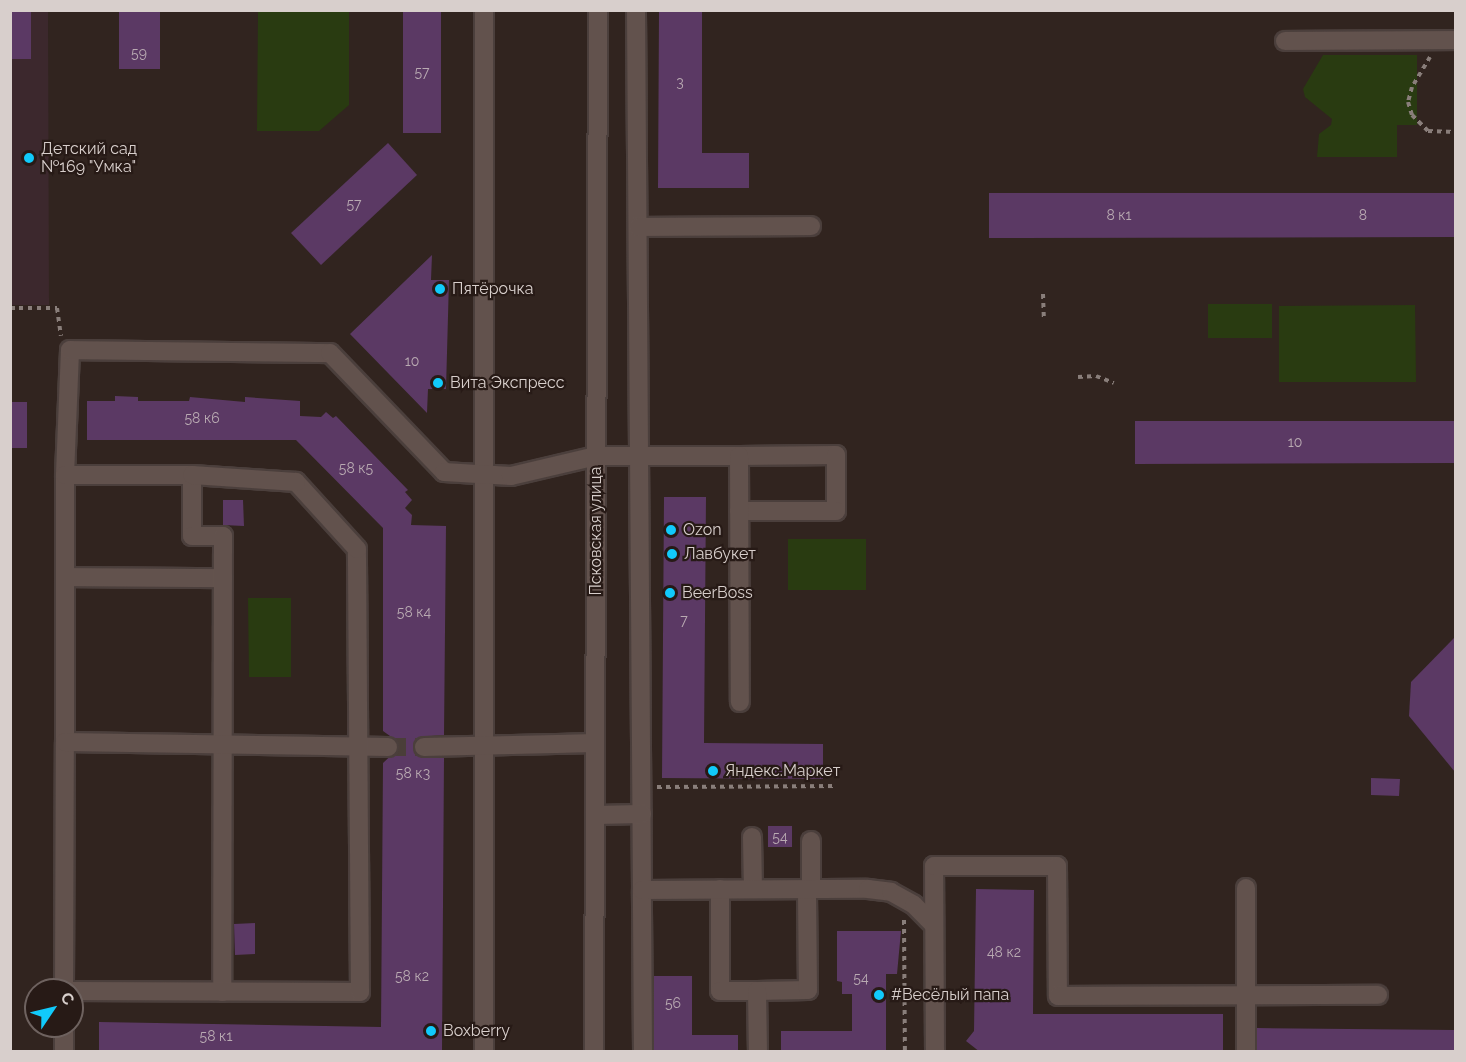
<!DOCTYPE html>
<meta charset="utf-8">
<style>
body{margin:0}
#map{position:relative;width:1466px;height:1062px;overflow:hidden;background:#31241f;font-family:Raleway,sans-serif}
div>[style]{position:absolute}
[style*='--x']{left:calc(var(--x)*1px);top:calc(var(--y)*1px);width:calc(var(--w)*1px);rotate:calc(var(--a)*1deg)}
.education>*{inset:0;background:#3c282d}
.green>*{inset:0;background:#293b11}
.building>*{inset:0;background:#5b3964}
.minor-tunnel>*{height:18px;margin-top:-9px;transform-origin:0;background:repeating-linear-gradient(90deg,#4a3e39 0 18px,transparent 0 27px)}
.path>*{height:4px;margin-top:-2px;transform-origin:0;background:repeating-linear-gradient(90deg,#897e7a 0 4.5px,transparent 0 9px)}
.roads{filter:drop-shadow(2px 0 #4b3f3c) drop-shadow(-2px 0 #4b3f3c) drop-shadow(0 2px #4b3f3c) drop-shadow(0 -2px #4b3f3c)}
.minor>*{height:18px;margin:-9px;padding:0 9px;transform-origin:9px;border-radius:9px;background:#62524d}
.dots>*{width:16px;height:16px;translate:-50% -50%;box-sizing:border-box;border:3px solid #271a16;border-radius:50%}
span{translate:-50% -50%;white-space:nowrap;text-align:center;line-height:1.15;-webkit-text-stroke:4.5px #271a16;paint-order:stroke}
.number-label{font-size:14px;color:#b9aab2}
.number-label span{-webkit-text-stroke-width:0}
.poi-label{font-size:16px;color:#d8cfcc}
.left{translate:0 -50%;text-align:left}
.street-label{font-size:16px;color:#d8cfcc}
.frame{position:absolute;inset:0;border:12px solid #d8cfcc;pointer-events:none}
.north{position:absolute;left:24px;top:978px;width:60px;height:60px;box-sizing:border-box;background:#271a16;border:2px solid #6e625f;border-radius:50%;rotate:55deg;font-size:16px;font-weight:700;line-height:24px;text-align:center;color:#d8cfcc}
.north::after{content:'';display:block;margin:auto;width:21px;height:27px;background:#11cafb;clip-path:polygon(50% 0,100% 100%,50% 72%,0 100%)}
</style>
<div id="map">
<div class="education">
<div style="clip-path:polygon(11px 11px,48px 11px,49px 305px,11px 305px)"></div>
</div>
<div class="green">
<div style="clip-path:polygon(258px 11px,349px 11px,349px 105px,319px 131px,257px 131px)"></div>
<div style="clip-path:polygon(1323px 55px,1417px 55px,1417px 125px,1397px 125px,1397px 157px,1317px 157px,1319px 134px,1331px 125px,1332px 119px,1305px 97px,1303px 89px)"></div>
<div style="clip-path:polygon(1208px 304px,1272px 304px,1272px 338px,1208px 338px)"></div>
<div style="clip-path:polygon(1415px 305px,1416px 382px,1279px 382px,1279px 306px)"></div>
<div style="clip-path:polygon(788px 539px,866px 539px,866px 590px,788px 590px)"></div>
<div style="clip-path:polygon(248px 598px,291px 598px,291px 677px,249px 677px)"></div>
</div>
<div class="building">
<div style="clip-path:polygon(10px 10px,31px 10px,31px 59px,10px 59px)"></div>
<div style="clip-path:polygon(119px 10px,160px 10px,160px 69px,119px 69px)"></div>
<div style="clip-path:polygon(403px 10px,441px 10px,441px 133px,403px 133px)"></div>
<div style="clip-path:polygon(659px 10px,702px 10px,702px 153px,749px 153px,749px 188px,658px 188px)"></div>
<div style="clip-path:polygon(388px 143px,417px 175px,321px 265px,291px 233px)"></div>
<div style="clip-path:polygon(989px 193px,1455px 193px,1455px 237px,989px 238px)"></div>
<div style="clip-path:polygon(432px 255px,431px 280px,449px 280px,446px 389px,428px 389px,427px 413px,350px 334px)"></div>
<div style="clip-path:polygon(115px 396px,138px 397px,138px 401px,189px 401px,190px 397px,245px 402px,245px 397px,300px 401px,300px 416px,321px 417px,326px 412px,333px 418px,336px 416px,408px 490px,405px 492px,412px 500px,405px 508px,412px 515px,411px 525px,446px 526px,444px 735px,419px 737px,413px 747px,419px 757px,444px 758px,442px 1052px,99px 1052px,99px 1022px,381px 1027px,383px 763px,399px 748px,397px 741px,383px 731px,383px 528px,296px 440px,87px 440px,87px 401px,115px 401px)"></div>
<div style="clip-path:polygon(10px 402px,27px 402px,27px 448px,10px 448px)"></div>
<div style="clip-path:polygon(1135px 421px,1455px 421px,1455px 463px,1135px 464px)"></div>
<div style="clip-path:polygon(664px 497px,706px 497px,704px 743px,823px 744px,823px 779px,662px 778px)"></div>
<div style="clip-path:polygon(223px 500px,243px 500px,244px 526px,223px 525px)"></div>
<div style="clip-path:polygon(1455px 637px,1455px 772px,1409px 716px,1411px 682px)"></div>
<div style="clip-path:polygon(1371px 778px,1400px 779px,1399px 796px,1371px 795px)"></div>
<div style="clip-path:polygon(768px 826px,792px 826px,792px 847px,768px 847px)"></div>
<div style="clip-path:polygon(976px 889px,1034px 890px,1033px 1014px,1223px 1014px,1223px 1052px,980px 1052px,966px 1041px,974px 1031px)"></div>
<div style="clip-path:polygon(255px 923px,255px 954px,235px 955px,234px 924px)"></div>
<div style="clip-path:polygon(837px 931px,901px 931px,897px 974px,886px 974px,886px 1052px,781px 1052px,781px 1031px,852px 1031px,852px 994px,842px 994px,842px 982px,837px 981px)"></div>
<div style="clip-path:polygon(654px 976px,692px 976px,692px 1035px,738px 1035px,738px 1052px,654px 1052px)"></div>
<div style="clip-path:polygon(1257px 1028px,1455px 1030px,1455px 1052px,1257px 1052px)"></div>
</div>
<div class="minor-tunnel">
<div style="--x:388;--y:747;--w:36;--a:0"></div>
</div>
<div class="path">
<div style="--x:1430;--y:57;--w:35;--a:121"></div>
<div style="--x:1412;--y:87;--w:16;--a:105"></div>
<div style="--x:1408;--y:102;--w:14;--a:73"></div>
<div style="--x:1412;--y:115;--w:23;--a:45"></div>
<div style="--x:1428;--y:131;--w:28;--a:2"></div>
<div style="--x:1043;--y:294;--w:24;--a:88"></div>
<div style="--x:10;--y:308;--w:47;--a:0"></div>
<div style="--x:57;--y:308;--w:28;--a:82"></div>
<div style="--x:1078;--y:377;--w:18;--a:-3"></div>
<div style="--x:1096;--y:376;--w:19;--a:21"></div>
<div style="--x:657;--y:787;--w:180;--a:-0.3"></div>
<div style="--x:904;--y:920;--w:132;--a:89.6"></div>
</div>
<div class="roads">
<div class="minor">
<div style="--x:484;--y:10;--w:1042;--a:90"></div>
<div style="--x:636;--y:10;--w:880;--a:89.61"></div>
<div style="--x:1285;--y:41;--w:171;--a:-0.3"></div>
<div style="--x:638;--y:227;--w:173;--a:-0.3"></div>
<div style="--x:739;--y:456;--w:97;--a:-0.6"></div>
<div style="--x:836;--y:455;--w:56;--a:90"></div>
<div style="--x:836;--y:511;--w:97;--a:180"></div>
<div style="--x:65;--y:475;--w:125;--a:-87.7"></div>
<div style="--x:70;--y:350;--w:260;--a:0.7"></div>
<div style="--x:330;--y:353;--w:165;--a:46.2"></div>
<div style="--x:444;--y:472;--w:67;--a:3.4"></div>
<div style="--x:511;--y:476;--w:87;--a:-13.2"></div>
<div style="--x:596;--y:456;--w:143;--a:0"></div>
<div style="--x:739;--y:456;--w:246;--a:89.8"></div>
<div style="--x:65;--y:577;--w:158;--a:0.4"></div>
<div style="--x:65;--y:742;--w:267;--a:-90"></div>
<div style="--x:65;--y:475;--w:127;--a:0"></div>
<div style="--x:192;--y:475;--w:61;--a:90"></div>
<div style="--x:192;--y:536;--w:31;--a:0"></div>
<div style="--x:223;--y:536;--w:456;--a:90.1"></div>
<div style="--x:424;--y:747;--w:171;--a:-1.3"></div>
<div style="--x:595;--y:815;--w:47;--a:-1.2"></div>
<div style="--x:752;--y:837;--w:52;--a:88.9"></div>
<div style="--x:811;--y:841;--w:48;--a:90"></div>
<div style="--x:720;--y:889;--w:102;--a:90"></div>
<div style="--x:720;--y:991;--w:37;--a:0"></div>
<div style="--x:757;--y:991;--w:51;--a:-1.1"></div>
<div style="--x:808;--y:990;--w:101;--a:-90.6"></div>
<div style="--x:64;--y:990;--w:248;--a:-89.8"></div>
<div style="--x:65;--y:742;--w:323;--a:0.9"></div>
<div style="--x:72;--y:991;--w:288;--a:0.2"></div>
<div style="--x:360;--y:992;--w:443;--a:-90.4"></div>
<div style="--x:357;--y:549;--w:91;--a:-132.3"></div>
<div style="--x:296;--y:482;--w:104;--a:-176.1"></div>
<div style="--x:757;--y:991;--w:61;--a:89.1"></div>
<div style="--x:64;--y:1052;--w:26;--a:-90"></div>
<div style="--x:594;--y:1052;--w:1042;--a:-89.78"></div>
<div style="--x:643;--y:1052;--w:162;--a:-90.4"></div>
<div style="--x:642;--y:890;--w:226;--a:-0.3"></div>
<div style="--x:868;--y:889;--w:23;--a:7"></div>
<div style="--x:891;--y:892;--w:26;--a:29"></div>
<div style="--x:914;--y:905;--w:28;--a:45"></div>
<div style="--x:935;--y:1052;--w:186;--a:-90.3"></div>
<div style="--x:934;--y:866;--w:123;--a:0"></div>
<div style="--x:1057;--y:866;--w:130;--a:89.6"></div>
<div style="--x:1058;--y:996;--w:320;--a:-0.2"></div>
<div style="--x:1246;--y:1052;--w:164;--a:-90"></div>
</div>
</div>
<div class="dots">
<div style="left:29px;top:158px;background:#11cafb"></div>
<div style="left:440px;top:289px;background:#11cafb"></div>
<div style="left:438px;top:383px;background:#11cafb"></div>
<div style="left:671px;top:530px;background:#11cafb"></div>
<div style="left:672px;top:554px;background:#11cafb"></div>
<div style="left:670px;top:593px;background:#11cafb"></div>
<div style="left:713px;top:771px;background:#11cafb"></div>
<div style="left:879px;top:995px;background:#11cafb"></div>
<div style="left:431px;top:1031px;background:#11cafb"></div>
</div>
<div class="number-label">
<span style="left:139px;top:53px">59</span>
<span style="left:422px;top:72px">57</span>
<span style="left:680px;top:82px">3</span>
<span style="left:354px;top:204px">57</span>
<span style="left:1119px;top:215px">8 к1</span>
<span style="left:1363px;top:215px">8</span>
<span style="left:412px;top:361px">10</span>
<span style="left:202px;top:418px">58 к6</span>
<span style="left:1295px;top:442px">10</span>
<span style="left:356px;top:468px">58 к5</span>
<span style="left:414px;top:612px">58 к4</span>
<span style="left:684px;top:620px">7</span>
<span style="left:413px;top:773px">58 к3</span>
<span style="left:780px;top:837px">54</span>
<span style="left:1004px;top:952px">48 к2</span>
<span style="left:412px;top:976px">58 к2</span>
<span style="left:861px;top:978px">54</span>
<span style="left:673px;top:1003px">56</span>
<span style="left:216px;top:1036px">58 к1</span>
</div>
<div class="poi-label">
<span class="left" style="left:41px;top:158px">Детский сад<br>№169 "Умка"</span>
<span class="left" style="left:452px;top:289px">Пятёрочка</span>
<span class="left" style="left:450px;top:383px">Вита Экспресс</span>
<span class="left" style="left:683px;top:530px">Ozon</span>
<span class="left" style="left:684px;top:554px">Лавбукет</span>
<span class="left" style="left:682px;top:593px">BeerBoss</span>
<span class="left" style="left:725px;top:771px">Яндекс.Маркет</span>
<span class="left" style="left:891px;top:995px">#Весёлый папа</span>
<span class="left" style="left:443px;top:1031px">Boxberry</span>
</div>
<div class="street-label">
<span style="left:596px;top:531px;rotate:-90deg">Псковская улица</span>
</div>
<div class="frame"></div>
<div class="north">С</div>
</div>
